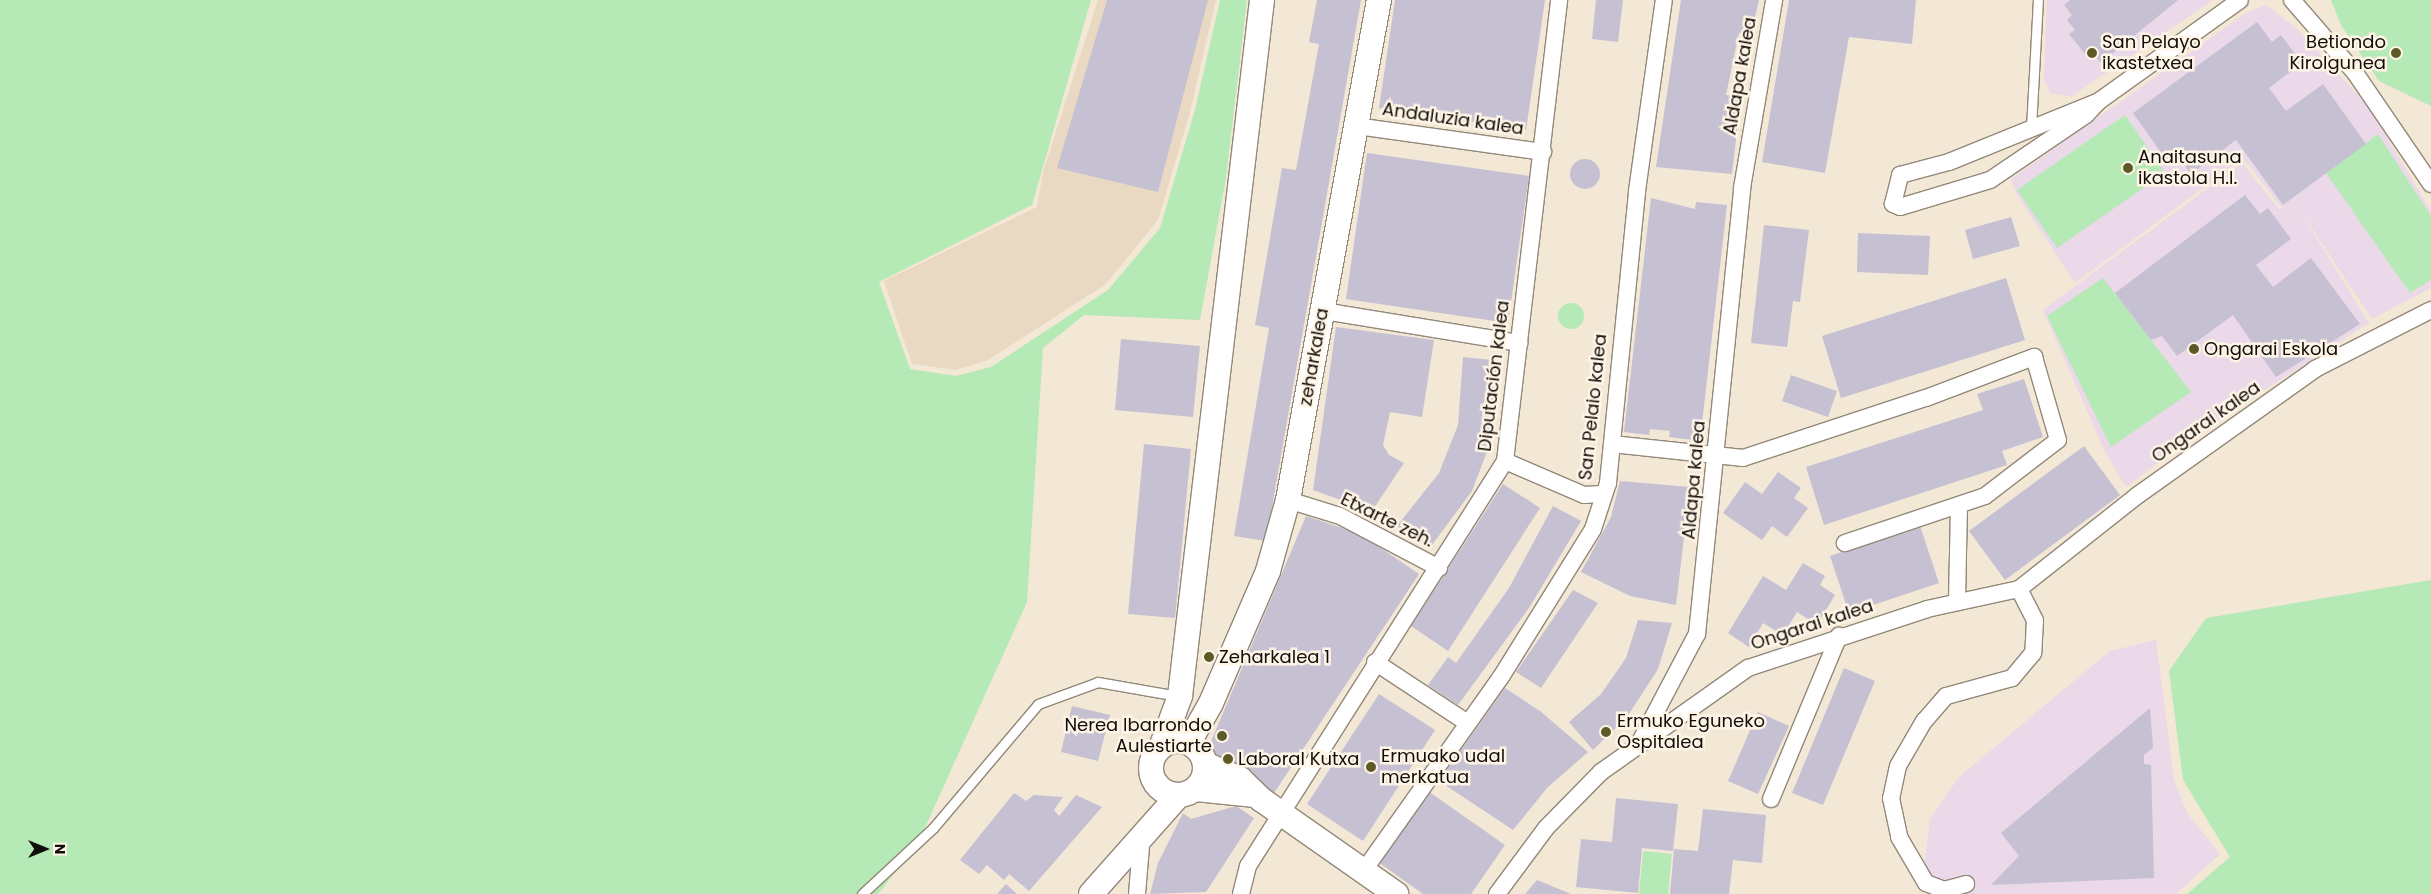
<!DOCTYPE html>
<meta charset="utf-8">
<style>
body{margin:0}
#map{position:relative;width:2431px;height:894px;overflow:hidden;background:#f3e7d6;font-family:Poppins,sans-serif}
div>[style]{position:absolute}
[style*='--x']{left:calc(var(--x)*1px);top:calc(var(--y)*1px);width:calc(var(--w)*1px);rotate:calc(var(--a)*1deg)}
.built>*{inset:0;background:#ead9c2}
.education>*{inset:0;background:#ebd8e9}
.green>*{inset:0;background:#b5e9b5}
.round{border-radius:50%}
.building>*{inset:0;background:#c5c0d2}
.roads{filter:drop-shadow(1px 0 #938878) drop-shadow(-1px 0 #938878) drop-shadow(0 1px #938878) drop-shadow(0 -1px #938878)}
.lane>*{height:9px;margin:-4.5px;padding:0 4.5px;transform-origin:4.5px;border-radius:4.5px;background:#fff}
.street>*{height:16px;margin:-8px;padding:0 8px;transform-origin:8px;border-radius:8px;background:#fff}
.secondary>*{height:24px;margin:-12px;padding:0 12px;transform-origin:12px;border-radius:12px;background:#fff}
.secondary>.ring{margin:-12px;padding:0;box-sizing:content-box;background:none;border:24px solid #fff;border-radius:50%}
.dots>*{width:14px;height:14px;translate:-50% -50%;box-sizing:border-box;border:2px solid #fff5e7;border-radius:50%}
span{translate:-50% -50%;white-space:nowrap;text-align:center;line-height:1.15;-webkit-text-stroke:5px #fff5e7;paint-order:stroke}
.poi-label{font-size:18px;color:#110d08}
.left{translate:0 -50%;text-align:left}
.right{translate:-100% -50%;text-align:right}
.street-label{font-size:18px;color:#110d08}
.north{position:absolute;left:20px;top:824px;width:50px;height:50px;-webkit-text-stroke:4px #fff5e7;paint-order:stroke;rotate:90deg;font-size:14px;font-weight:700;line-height:20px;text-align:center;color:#110d08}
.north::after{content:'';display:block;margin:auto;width:18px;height:22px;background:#110d08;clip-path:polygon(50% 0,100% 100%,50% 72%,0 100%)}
</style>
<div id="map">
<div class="built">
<div style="clip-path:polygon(1098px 0,1216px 0,1189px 116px,1158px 220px,1106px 284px,988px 360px,956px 370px,912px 364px,884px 281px,1037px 207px,1043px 172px)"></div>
</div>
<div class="education">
<div style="clip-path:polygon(2047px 0,2213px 0,2072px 96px,2051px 94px,2044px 80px)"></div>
<div style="clip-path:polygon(2266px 5px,2295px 27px,2367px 105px,2431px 211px,2431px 288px,2372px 319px,2293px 200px,2369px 323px,2193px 436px,2126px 487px,2105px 452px,2043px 310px,2242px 163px,2279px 209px,2288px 204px,2281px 207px,2243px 158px,2075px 283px,2017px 195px,2011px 179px,2246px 13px)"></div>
<div style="clip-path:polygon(2156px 640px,2174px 780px,2187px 813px,2220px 854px,2176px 894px,1939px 894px,1924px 867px,1930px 819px,1959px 777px,2110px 651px)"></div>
</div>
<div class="green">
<div style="clip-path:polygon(0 0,1091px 0,1032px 205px,879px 282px,910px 369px,956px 376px,991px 367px,1108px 290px,1160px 228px,1195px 110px,1220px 0,1247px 0,1226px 178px,1200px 320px,1084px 315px,1043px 348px,1027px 602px,918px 843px,878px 894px,0 894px)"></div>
<div style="clip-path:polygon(2331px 0,2431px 0,2431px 106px,2379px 81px,2341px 25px)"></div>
<div style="clip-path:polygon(2125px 115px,2165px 173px,2057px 248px,2017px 190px)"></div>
<div style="clip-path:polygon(2378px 134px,2431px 216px,2431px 280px,2410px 293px,2326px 173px)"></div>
<div style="clip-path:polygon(2103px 278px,2191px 392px,2111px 447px,2047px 316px)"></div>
<div class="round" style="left:1558px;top:303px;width:26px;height:26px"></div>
<div style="clip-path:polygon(2431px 580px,2431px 894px,2187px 894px,2230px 857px,2183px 780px,2169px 671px,2206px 618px)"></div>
<div style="clip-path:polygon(1643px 851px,1672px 854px,1668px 894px,1639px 894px)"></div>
</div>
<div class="building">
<div style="clip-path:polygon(1107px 0,1208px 0,1158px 192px,1057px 168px)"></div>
<div style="clip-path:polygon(1317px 0,1361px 0,1266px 541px,1234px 536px,1269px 328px,1255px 325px,1282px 168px,1296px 170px,1319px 44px,1309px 42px)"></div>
<div style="clip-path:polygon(1395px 0,1545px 0,1526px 130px,1379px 108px)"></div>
<div style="clip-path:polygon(1596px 0,1623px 0,1618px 42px,1592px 39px)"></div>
<div style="clip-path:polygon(1681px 0,1759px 0,1751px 35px,1739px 33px,1726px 95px,1741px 97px,1732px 174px,1656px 167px)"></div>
<div style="clip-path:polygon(1789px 0,1916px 0,1912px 44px,1849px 37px,1825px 173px,1762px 162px)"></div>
<div style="clip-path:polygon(2070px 0,2178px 0,2101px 63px,2090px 50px,2085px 54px,2069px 34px,2075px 30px,2067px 20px,2072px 15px,2064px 5px)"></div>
<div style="clip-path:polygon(2257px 22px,2272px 42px,2281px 35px,2302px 63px,2269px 88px,2286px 111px,2323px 84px,2366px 144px,2283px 205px,2236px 140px,2191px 174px,2174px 151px,2165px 158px,2133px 113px)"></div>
<div style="clip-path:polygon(1367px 153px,1529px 176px,1508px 323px,1346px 299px)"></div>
<div class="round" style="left:1570px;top:159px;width:30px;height:30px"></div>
<div style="clip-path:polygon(2245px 195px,2260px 214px,2268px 208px,2291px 239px,2256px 265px,2273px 287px,2311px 258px,2360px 324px,2276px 377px,2233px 315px,2177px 356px,2162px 336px,2151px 340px,2115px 293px)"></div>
<div style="clip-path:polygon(1651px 198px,1695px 209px,1696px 202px,1727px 205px,1700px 441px,1669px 437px,1670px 431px,1650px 429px,1649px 435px,1624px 432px)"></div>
<div style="clip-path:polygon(2011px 217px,2020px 246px,1973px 259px,1965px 230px)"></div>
<div style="clip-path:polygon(1764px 225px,1809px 230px,1800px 302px,1793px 301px,1787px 347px,1751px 343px)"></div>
<div style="clip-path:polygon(1858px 233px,1930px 236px,1928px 275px,1857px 272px)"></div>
<div style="clip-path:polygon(2006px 278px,2025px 340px,1841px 398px,1822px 336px)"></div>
<div style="clip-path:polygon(1336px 327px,1434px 340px,1422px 417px,1390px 412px,1383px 445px,1389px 455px,1404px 463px,1372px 511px,1313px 490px)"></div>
<div style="clip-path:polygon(1121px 339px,1200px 346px,1193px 417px,1115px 410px)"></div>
<div style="clip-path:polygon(1463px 357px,1502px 361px,1493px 436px,1472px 491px,1429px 549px,1397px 526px,1439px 473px,1458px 425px)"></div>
<div style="clip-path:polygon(1791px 375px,1837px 391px,1828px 417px,1782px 401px)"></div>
<div style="clip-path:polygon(2024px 379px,2043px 437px,2002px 451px,2007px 465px,1824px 525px,1806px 467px,1983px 410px,1977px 394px)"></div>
<div style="clip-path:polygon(1144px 444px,1191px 449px,1175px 618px,1128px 614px)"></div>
<div style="clip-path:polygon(2084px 446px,2120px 495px,2005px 580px,1969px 531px)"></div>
<div style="clip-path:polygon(1778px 472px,1801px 488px,1794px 498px,1808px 508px,1787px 537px,1772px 526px,1762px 540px,1723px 513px,1745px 482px,1762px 494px)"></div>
<div style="clip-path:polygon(1620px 481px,1690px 487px,1676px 605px,1630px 596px,1581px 572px,1611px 517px)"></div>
<div style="clip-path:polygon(1503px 484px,1540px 508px,1448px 651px,1411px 626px)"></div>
<div style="clip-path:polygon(1553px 506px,1581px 521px,1529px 608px,1458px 705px,1428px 685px,1448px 657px,1456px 663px,1509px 588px)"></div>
<div style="clip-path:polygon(1306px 516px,1360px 534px,1419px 574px,1274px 793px,1212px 758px,1210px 744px)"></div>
<div style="clip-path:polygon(1920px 526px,1939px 583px,1849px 613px,1830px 556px)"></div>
<div style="clip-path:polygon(1803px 563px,1825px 576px,1820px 585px,1835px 595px,1817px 625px,1797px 612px,1783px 635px,1763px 623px,1749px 647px,1728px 633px,1763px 576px,1786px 590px)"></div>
<div style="clip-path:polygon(1573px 590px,1598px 603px,1541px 688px,1516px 672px)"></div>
<div style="clip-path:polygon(1638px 620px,1672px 623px,1658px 669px,1627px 717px,1593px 750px,1569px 722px,1601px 694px,1626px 658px)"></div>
<div style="clip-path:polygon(1844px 668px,1875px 681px,1823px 805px,1792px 793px)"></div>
<div style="clip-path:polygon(1505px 688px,1540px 711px,1588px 752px,1547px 788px,1513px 830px,1439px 781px)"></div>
<div style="clip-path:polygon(1379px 694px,1435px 730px,1363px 841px,1307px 804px)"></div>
<div style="clip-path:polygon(1072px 706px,1110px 715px,1098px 761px,1061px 752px)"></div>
<div style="clip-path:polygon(2150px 708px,2153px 748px,2144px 755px,2144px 764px,2151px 765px,2154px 878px,1991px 885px,2019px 856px,2001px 833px)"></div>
<div style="clip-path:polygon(1758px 712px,1789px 726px,1758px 794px,1728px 781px)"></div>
<div style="clip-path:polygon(1428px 791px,1505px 845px,1471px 894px,1423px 894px,1378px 862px)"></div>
<div style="clip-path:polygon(1014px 793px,1026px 801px,1034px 795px,1063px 797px,1054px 810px,1059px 816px,1076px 795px,1102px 807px,1029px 891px,1009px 874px,1004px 880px,987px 865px,979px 874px,960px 860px)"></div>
<div style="clip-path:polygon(1616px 798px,1678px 804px,1673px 851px,1642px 848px,1638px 893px,1576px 887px,1581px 839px,1612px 842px)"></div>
<div style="clip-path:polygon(1236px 806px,1254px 818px,1206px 892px,1150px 894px,1158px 863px,1183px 813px,1191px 819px)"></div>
<div style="clip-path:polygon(1703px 809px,1766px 815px,1762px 863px,1733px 860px,1729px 894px,1670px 894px,1674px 849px,1698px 851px)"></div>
<div style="clip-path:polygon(1537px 880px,1571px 894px,1525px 894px)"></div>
<div style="clip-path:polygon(1006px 884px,1017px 894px,997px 894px)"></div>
</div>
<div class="roads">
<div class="lane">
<div style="--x:2031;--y:128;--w:128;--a:-86.9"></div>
<div style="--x:862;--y:894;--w:97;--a:-42.9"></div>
<div style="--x:933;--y:828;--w:162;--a:-49.7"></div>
<div style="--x:1038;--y:704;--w:64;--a:-20.1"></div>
<div style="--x:1098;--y:682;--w:81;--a:9.9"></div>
</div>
<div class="street">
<div style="--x:2292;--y:0;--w:98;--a:49.1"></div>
<div style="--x:2356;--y:74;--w:133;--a:55.7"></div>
<div style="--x:2099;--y:101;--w:19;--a:133"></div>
<div style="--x:2086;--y:115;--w:116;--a:145.9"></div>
<div style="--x:1990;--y:180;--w:94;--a:163.3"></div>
<div style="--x:1900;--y:207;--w:8;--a:-157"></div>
<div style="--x:1893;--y:204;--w:30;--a:-76"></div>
<div style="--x:1900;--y:175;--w:51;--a:-14.9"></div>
<div style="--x:1949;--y:162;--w:162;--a:-22.1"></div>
<div style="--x:2099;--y:101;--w:173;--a:-35.6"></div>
<div style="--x:1356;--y:126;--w:189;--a:7.9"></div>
<div style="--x:1323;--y:311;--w:199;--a:9.3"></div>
<div style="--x:1612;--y:444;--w:132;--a:6.1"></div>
<div style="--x:1743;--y:458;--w:193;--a:-18.2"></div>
<div style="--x:1926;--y:398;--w:116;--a:-20.8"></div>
<div style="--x:2034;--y:357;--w:86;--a:73.9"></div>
<div style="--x:2058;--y:440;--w:92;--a:142.5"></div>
<div style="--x:1985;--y:496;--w:148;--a:161.4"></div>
<div style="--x:1505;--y:461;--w:86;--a:23.3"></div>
<div style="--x:1584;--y:495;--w:18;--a:-3"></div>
<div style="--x:1288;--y:500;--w:54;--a:17.1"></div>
<div style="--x:1340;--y:516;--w:112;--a:27.7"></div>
<div style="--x:2019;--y:589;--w:152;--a:-38.3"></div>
<div style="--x:2138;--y:495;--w:217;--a:-35.4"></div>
<div style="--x:2315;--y:369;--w:130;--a:-27"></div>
<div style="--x:1957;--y:601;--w:95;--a:-88.8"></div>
<div style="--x:1375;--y:662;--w:109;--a:33.4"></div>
<div style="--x:1641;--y:740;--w:120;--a:-62.2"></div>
<div style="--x:1697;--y:634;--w:448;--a:-84.2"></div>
<div style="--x:1742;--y:188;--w:191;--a:-80.3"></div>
<div style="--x:1771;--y:799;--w:177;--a:-67.4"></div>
<div style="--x:1365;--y:869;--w:235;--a:-54.7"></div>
<div style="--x:1501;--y:677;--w:174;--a:-58.1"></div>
<div style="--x:1593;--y:529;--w:48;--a:-71.9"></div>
<div style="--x:1608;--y:483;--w:293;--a:-84.3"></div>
<div style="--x:1637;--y:191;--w:193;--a:-82"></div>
<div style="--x:1137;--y:894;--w:60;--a:-85.2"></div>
<div style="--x:1241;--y:894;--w:29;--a:-76"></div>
<div style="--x:1248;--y:866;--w:480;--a:-57.6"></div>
<div style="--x:1505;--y:461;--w:464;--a:-83.3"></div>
<div style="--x:1497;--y:894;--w:82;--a:-53.4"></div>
<div style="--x:1546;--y:828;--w:78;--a:-45.5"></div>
<div style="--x:1601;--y:772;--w:180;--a:-35.3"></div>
<div style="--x:1748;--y:668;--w:188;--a:-18.2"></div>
<div style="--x:1927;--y:609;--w:94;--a:-12.3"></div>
<div style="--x:2019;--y:589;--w:35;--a:63"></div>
<div style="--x:2035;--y:620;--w:33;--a:93"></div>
<div style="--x:2033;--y:653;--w:33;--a:130"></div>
<div style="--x:2012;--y:678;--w:68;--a:164.7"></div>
<div style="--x:1946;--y:696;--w:33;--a:131"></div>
<div style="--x:1924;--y:721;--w:52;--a:120"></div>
<div style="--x:1898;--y:766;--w:33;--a:102"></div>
<div style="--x:1891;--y:798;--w:40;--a:78"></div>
<div style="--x:1899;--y:837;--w:53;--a:59.6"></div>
<div style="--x:1926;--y:883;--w:19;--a:21"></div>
<div style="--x:1944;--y:890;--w:23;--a:-15"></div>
</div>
<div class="secondary">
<div class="ring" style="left:1151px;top:741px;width:30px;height:30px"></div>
<div style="--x:1189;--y:742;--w:45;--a:-60.6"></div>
<div style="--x:1211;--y:703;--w:144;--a:-66.6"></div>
<div style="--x:1268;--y:571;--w:74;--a:-74.3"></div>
<div style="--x:1288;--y:500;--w:508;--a:-79.69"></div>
<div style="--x:1162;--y:745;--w:52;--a:-69.8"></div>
<div style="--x:1180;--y:696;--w:701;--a:-83.28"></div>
<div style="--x:1205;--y:764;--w:38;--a:23"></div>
<div style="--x:1240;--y:779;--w:30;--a:44"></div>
<div style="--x:1262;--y:800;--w:164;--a:35"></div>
<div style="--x:1196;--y:789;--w:59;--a:5.8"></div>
<div style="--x:1091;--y:894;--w:132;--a:-48.4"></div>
</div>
</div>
<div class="dots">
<div style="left:2092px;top:53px;background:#5c5a27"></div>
<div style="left:2396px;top:53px;background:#5c5a27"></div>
<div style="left:2128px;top:168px;background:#5c5a27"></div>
<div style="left:2194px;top:349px;background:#5c5a27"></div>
<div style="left:1209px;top:657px;background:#5c5a27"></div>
<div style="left:1606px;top:732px;background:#5c5a27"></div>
<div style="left:1222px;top:736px;background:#5c5a27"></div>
<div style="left:1228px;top:759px;background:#5c5a27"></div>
<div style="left:1371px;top:767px;background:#5c5a27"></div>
</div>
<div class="poi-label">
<span class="left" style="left:2102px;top:53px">San Pelayo<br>ikastetxea</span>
<span class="right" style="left:2386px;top:53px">Betiondo<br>Kirolgunea</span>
<span class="left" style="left:2138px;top:168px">Anaitasuna<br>ikastola H.I.</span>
<span class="left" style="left:2204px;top:349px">Ongarai Eskola</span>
<span class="left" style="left:1219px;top:657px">Zeharkalea 1</span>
<span class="left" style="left:1617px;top:732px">Ermuko Eguneko<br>Ospitalea</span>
<span class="right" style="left:1212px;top:736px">Nerea Ibarrondo<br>Aulestiarte</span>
<span class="left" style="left:1381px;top:767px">Ermuako udal<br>merkatua</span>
<span class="left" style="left:1238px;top:759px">Laboral Kutxa</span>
</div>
<div class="street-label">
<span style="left:1740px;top:76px;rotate:-80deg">Aldapa kalea</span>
<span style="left:1453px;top:119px;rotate:8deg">Andaluzia kalea</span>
<span style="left:1314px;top:357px;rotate:-80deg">zeharkalea</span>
<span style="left:1494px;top:376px;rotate:-83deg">Diputación kalea</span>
<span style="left:1593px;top:407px;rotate:-84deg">San Pelaio kalea</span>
<span style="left:2206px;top:422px;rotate:-35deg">Ongarai kalea</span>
<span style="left:1694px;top:480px;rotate:-85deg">Aldapa kalea</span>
<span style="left:1387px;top:520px;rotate:26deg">Etxarte zeh.</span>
<span style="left:1812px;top:625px;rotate:-18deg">Ongarai kalea</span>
</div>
<div class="north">N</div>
</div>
